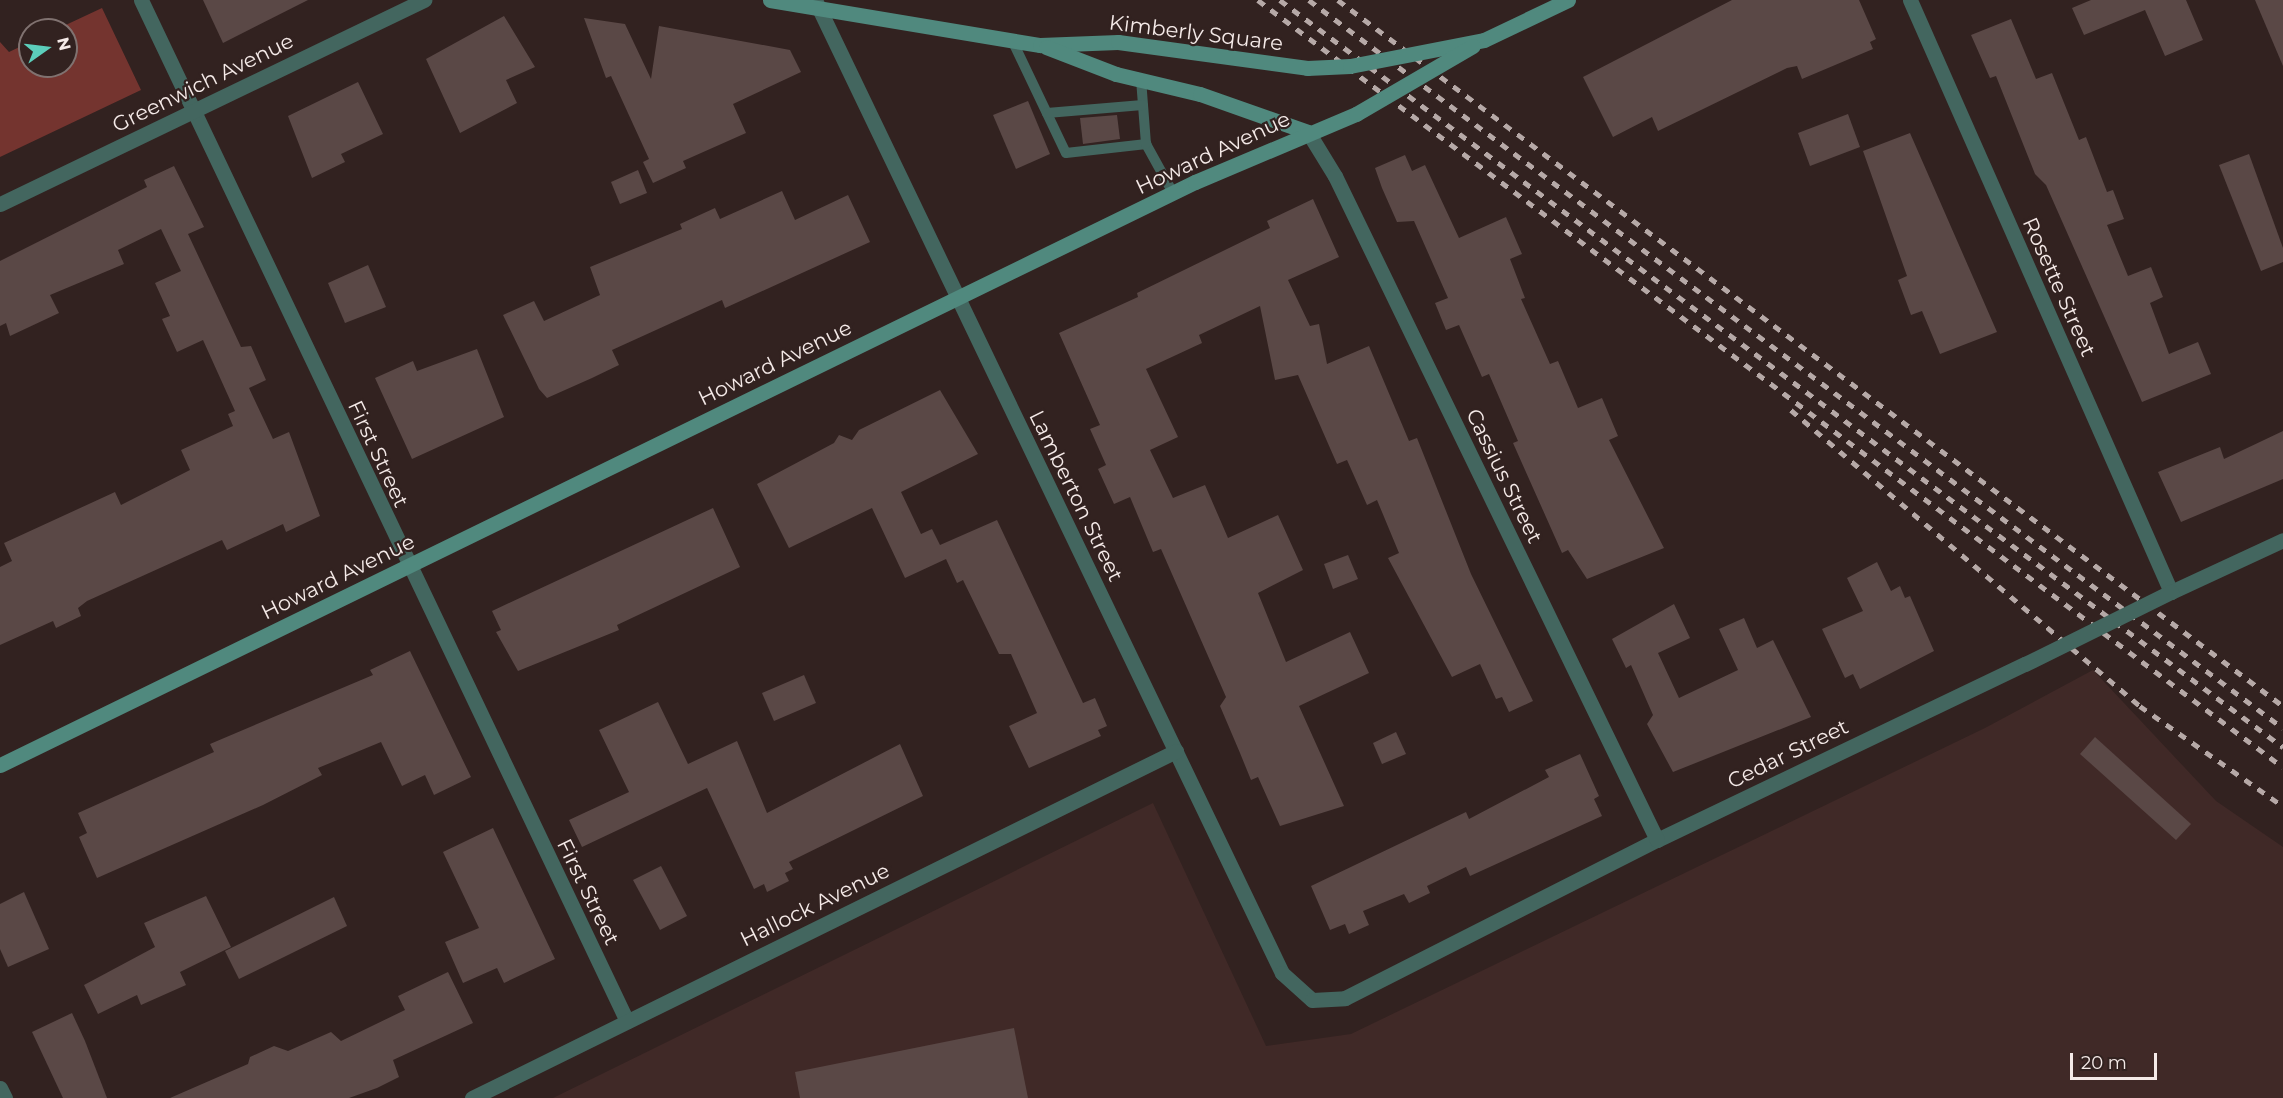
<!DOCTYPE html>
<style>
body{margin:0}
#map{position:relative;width:2283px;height:1098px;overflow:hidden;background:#322220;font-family:Montserrat,sans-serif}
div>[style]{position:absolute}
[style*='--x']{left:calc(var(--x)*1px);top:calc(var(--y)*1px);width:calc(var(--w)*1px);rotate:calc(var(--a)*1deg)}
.built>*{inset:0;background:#402927}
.green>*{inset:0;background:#74342f}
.building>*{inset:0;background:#5a4846}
.lane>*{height:10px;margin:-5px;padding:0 5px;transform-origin:5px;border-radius:5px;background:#43665f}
.street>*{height:15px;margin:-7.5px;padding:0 7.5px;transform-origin:7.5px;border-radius:7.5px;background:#43665f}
.secondary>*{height:15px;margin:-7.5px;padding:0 7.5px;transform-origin:7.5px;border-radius:7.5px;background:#50897e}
.rail>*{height:4.5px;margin-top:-2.25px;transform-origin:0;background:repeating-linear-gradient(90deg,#b6a9a7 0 8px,transparent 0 16px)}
.street-bridge>*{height:15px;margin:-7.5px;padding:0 7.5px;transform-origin:7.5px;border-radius:7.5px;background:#43665f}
.secondary-bridge>*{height:15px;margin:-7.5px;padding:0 7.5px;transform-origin:7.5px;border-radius:7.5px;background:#50897e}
span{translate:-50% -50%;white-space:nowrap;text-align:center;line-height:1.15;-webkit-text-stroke:4.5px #322220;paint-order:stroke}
.street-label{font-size:21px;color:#f5eae8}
.north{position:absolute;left:18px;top:18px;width:60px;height:60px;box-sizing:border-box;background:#322220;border:2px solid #807270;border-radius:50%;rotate:76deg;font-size:16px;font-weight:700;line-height:24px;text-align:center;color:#f5eae8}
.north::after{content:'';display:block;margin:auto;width:21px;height:27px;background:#5ccebb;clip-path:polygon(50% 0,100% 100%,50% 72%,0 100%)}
.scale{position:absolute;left:2070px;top:1053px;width:87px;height:27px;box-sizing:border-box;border:3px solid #f5eae8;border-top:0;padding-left:8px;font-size:18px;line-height:21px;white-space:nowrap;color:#f5eae8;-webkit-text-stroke:4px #322220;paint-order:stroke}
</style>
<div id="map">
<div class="built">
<div style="clip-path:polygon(2093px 670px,2216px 801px,2283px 847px,2283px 1098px,553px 1098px,1153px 803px,1266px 1046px,1351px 1034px,1985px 728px)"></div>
</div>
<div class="green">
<div style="clip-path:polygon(102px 8px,141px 90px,0 157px,0 42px,9px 52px,30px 42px,30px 66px,66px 66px,66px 30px,55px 30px)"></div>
</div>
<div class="building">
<div style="clip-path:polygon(203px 0,308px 0,223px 43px)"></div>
<div style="clip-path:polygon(1732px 0,1859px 0,1876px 39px,1870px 42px,1873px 49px,1802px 79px,1797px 66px,1787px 68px,1658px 131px,1652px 117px,1613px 137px,1583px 77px)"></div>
<div style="clip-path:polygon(2091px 0,2186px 0,2203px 40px,2165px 56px,2145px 10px,2084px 35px,2072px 8px)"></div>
<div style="clip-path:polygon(2255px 0,2283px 0,2283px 66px)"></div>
<div style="clip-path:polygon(504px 16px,535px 67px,506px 80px,517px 103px,460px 133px,426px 59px)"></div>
<div style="clip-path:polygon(584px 18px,625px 24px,651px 79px,659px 26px,790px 50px,801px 72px,733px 104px,746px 133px,683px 161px,686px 168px,653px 183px,643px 162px,649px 159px,611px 76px,606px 78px)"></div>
<div style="clip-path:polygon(2011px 19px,2036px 79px,2052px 73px,2079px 140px,2086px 137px,2107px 192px,2113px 190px,2124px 219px,2107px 225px,2128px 276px,2151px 267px,2163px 297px,2150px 303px,2169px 354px,2198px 342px,2211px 374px,2142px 402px,2046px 185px,2035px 174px,1996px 76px,1990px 78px,1971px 35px)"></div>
<div style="clip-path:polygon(358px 82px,383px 134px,341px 154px,345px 162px,312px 178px,288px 116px)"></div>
<div style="clip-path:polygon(1028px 101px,1050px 154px,1016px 169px,993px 115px)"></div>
<div style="clip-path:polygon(1848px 114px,1860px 147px,1810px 166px,1798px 133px)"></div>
<div style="clip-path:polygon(1117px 115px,1120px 139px,1083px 144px,1080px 118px)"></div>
<div style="clip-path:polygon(1910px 133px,1997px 332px,1940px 354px,1922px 311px,1911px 315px,1898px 280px,1907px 276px,1863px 151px)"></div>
<div style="clip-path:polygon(2249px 154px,2283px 248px,2283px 262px,2261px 271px,2219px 165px)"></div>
<div style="clip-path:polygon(1405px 155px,1412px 171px,1425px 165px,1459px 238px,1506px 217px,1522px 254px,1510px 259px,1525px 298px,1521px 299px,1550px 364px,1558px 361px,1578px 408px,1602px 398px,1618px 436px,1609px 440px,1664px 548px,1587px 579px,1568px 550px,1562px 553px,1513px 443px,1518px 441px,1489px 374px,1482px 377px,1459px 325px,1446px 330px,1435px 303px,1448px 298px,1414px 221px,1397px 222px,1382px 188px,1375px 168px)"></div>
<div style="clip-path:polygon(174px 166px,204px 227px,188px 234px,241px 347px,251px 346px,266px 380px,249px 388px,273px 439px,289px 432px,320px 516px,286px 532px,283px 524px,227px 550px,222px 540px,87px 601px,78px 608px,81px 616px,56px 628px,53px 621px,0 645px,0 567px,12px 561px,4px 543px,115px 492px,121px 505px,190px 470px,181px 450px,233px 426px,228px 414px,235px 411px,203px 340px,177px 352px,162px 319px,170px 316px,155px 283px,181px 271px,161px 229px,118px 250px,124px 264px,50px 295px,59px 313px,10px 336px,6px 323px,0 326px,0 261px,147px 187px,144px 180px)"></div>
<div style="clip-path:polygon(638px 170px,647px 193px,620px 204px,611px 182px)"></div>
<div style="clip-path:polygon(782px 191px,795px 220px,848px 195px,870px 242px,725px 308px,722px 300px,612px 350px,619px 365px,592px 378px,547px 398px,539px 389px,503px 315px,534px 301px,544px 321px,600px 295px,590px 267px,682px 229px,680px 224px,715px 208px,720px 219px)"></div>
<div style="clip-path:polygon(1313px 199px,1339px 257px,1288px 280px,1310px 326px,1319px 324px,1327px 364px,1369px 346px,1409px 441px,1417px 438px,1471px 574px,1533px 701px,1509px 712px,1502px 697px,1496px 699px,1480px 664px,1452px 677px,1388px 558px,1399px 553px,1377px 500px,1367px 505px,1347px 460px,1337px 464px,1298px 375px,1275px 380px,1260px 306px,1199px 335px,1202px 343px,1146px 369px,1178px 437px,1150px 450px,1173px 498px,1205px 485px,1228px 538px,1278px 515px,1303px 570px,1258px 593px,1286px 662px,1350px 632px,1369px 673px,1299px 706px,1344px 806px,1280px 826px,1258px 777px,1251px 780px,1240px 753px,1220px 706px,1226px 697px,1161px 549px,1153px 552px,1130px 497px,1114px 504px,1098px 469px,1106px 465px,1090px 429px,1100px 425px,1059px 333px,1138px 297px,1137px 293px,1270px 228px,1267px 221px)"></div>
<div style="clip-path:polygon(368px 265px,386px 307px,345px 323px,328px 283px)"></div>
<div style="clip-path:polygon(477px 349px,504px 417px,412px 459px,375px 378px,413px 361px,417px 371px)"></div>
<div style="clip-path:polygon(940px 390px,978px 454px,901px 492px,921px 534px,932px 529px,940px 545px,997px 520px,1083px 703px,1095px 698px,1107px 726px,1098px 730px,1101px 736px,1029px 768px,1009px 726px,1037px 713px,1011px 654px,999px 654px,963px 580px,957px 583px,946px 559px,905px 578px,872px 508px,789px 548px,757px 484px,834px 443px,839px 435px,852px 440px,859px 430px)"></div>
<div style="clip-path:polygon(2283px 431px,2283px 479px,2181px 522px,2158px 472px,2220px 447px,2224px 459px)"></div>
<div style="clip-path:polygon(713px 508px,740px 567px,617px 625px,619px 630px,518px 671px,496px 632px,501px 630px,492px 611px)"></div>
<div style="clip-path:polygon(1348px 555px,1358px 579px,1333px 589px,1324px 564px)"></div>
<div style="clip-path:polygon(1877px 562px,1891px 591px,1900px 586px,1905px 598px,1910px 596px,1934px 651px,1860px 689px,1853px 674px,1845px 678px,1822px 629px,1863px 611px,1847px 578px)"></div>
<div style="clip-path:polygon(1674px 604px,1690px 638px,1658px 653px,1679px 698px,1738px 670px,1719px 629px,1744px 618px,1757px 648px,1773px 640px,1811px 717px,1673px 772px,1647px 724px,1653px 715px,1631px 665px,1626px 668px,1612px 639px)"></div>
<div style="clip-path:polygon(410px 651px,471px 777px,434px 795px,425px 775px,402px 786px,381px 742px,318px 768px,322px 775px,263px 805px,97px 878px,79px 837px,87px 833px,78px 813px,214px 752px,210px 744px,373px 675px,370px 670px)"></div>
<div style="clip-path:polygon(804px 675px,816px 703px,774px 721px,762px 693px)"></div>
<div style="clip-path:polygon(658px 702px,688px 764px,737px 741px,767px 813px,900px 744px,923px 796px,789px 862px,793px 869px,785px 873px,789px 881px,767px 892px,764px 884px,754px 889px,707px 788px,582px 847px,569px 820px,629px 792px,599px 730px)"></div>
<div style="clip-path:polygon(1396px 732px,1406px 754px,1382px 764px,1373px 743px)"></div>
<div style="clip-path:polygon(2095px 737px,2191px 824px,2176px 840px,2080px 754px)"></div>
<div style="clip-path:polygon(1580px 754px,1599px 796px,1594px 799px,1602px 816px,1470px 876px,1466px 867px,1427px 886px,1430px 893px,1409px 903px,1404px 894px,1363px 911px,1369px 925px,1349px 934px,1345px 924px,1330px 930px,1311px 886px,1466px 812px,1469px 819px,1549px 777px,1545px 770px)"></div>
<div style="clip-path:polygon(493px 828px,555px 959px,504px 983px,497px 968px,463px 983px,445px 942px,479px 928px,443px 852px)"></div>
<div style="clip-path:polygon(661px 866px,687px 916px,660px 930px,633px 880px)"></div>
<div style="clip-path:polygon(24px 892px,49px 949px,8px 967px,0 949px,0 904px)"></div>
<div style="clip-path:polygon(206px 896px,231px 947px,180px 972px,186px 985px,141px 1005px,137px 995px,98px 1014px,84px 985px,155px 947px,144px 923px)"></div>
<div style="clip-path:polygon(334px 897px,347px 926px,239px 979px,225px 951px)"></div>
<div style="clip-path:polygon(448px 972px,473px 1023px,393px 1060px,399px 1077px,377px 1088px,349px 1098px,170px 1098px,248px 1064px,250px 1057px,274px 1046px,288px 1051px,331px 1032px,341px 1041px,405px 1010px,398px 996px)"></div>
<div style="clip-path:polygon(72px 1013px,85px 1041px,107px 1098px,63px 1098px,32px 1032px)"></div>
<div style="clip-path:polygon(1014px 1028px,1028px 1098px,800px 1098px,795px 1072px)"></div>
</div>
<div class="lane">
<div style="--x:1012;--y:40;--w:125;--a:64.5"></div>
<div style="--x:1066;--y:153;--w:81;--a:-6.4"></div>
<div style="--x:1146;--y:144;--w:56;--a:61.1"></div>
<div style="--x:1141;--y:79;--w:65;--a:85.6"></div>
<div style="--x:1047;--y:113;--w:96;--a:-4.8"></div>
</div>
<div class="street">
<div style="--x:141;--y:0;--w:1131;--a:64.55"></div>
<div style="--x:815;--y:0;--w:1079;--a:64.36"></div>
<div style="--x:1282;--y:973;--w:40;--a:42"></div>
<div style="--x:1312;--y:1000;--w:33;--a:-3"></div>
<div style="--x:1345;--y:998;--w:350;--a:-26.9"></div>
<div style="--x:1657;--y:840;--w:408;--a:-25.6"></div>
<div style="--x:1910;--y:0;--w:647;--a:66.21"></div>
<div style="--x:2171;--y:592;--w:123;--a:-24.9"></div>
<div style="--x:1308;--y:132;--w:52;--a:58.5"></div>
<div style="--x:1335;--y:176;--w:738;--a:64.13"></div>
<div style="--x:0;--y:204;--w:471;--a:-25.7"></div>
<div style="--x:0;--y:1088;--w:11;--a:63"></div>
<div style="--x:472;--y:1098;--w:785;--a:-26.24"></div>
</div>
<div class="secondary">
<div style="--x:770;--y:0;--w:274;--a:9.5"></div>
<div style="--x:1040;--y:45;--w:78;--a:-2.2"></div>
<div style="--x:1118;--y:42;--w:191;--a:7.8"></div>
<div style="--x:1484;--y:40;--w:93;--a:-25.5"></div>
<div style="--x:1046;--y:47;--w:75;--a:21.1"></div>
<div style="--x:1116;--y:74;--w:86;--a:13.4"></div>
<div style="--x:1200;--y:94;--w:114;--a:19.4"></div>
<div style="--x:0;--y:765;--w:1330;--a:-26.01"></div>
<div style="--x:1195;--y:182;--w:175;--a:-22.9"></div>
</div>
<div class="rail">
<div style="--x:1258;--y:0;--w:1280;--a:36.81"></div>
<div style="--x:1280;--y:0;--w:1251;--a:36.68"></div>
<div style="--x:1309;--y:0;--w:1216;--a:36.78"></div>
<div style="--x:1338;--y:0;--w:1180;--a:36.76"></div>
<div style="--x:1791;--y:410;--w:458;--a:40.3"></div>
<div style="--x:2140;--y:706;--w:174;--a:35"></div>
</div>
<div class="street-bridge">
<div style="--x:2025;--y:664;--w:163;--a:-26.3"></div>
</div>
<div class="secondary-bridge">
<div style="--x:1307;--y:68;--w:43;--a:-2.7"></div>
<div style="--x:1350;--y:66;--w:136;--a:-11"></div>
<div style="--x:1356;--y:114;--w:135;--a:-30.2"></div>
</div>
<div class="street-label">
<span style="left:1196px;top:33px;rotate:7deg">Kimberly Square</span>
<span style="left:203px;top:83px;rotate:-26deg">Greenwich Avenue</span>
<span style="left:1213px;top:153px;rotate:-25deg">Howard Avenue</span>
<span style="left:2059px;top:287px;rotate:66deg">Rosette Street</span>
<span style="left:775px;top:363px;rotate:-26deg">Howard Avenue</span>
<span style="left:378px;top:454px;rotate:65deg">First Street</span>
<span style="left:1504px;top:476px;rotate:64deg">Cassius Street</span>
<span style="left:1076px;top:496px;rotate:64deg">Lamberton Street</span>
<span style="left:338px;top:577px;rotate:-26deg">Howard Avenue</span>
<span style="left:1788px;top:754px;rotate:-26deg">Cedar Street</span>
<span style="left:588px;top:892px;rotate:64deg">First Street</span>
<span style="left:815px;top:905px;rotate:-26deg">Hallock Avenue</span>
</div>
<div class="north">N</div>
<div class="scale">20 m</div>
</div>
